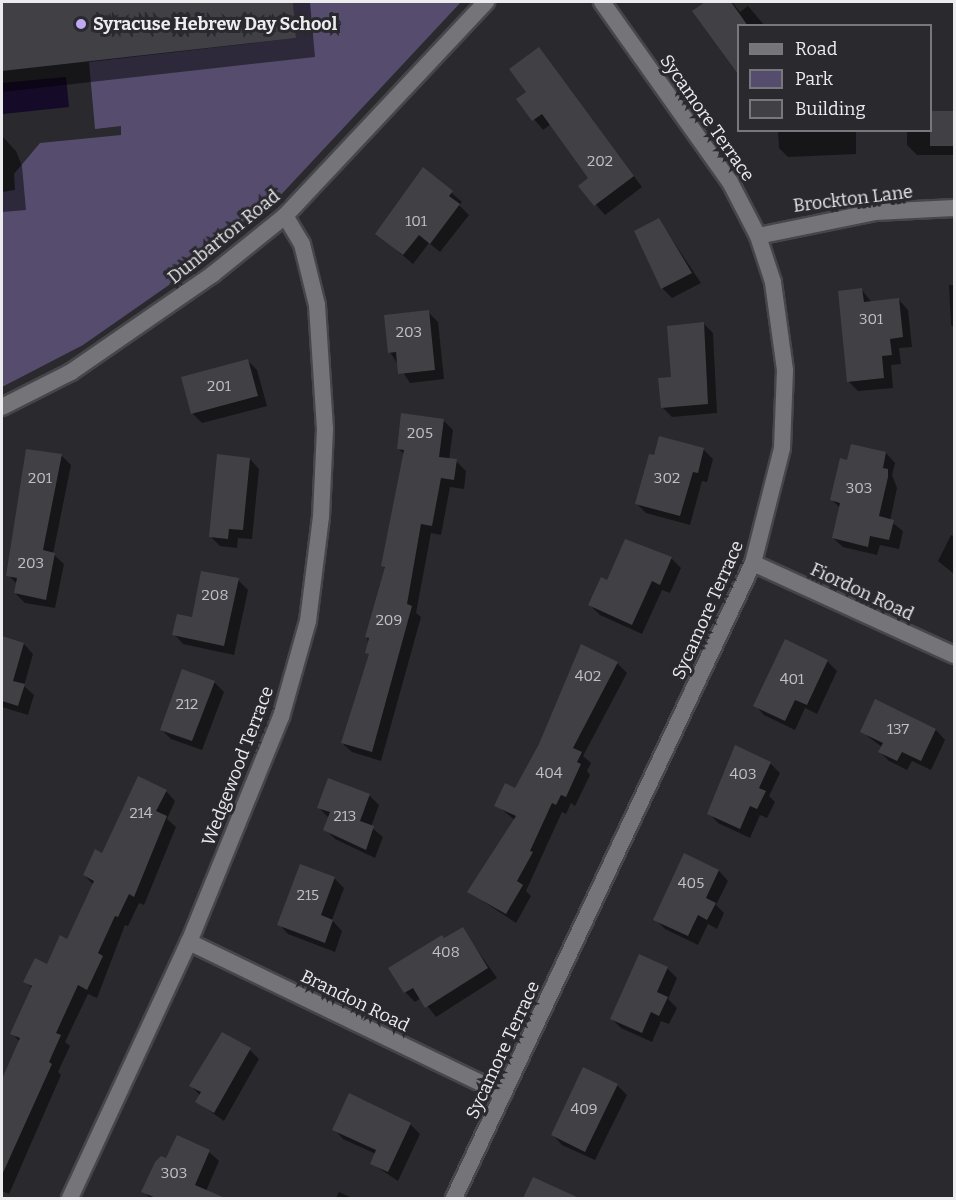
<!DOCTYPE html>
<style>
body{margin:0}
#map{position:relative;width:956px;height:1200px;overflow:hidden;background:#2a292e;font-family:Bitter,serif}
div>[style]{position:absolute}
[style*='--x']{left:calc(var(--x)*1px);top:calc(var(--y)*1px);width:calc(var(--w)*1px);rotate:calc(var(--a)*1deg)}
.green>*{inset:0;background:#564d6e}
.water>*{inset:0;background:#150b29}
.shadow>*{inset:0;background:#0007}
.building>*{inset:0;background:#414045}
.roads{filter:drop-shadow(2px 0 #47464a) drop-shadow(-2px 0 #47464a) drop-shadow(0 2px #47464a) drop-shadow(0 -2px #47464a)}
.minor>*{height:16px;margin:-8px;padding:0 8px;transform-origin:8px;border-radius:8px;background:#757479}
.dots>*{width:16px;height:16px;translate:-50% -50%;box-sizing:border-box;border:3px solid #2a292e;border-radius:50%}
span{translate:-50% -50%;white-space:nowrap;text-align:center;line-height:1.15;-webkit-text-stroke:6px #2a292e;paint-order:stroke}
.number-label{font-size:15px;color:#c1c0c4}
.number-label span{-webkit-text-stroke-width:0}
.poi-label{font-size:18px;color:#ecebee;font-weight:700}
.left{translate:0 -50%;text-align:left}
.street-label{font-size:18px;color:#ecebee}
.frame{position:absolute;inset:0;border:3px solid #ecebee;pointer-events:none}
.legend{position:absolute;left:737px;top:24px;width:195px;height:108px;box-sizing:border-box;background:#2a292e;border:2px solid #78777b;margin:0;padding:8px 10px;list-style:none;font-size:18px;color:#ecebee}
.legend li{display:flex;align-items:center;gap:12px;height:30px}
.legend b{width:30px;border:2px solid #78777b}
</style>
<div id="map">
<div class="green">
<div style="clip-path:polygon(293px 2px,461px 2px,277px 199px,222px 248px,83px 345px,2px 387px,2px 192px,15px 190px,14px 174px,40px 143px,121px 135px,121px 126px,95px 129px,89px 62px,296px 38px)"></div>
</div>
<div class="water">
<div style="clip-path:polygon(66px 77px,69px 107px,3px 114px,2px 83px)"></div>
</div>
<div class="shadow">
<div style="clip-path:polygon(2px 2px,310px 2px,315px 57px,2px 92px)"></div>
<div style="clip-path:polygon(708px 2px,732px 2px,740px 12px,748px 6px,765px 26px,738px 26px,738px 70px,694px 11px)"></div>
<div style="clip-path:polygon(539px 49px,642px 187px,605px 215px,580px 186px,590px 179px,551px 124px,543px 130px,518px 99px,528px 92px)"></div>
<div style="clip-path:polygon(930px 112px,954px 112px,954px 155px,917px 155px,907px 145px,907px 130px,930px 130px)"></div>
<div style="clip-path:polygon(778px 130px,856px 130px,856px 154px,788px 157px,779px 148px)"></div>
<div style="clip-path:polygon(2px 136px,16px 151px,22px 166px,26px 210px,2px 212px)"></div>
<div style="clip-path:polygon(424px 169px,462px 202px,459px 205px,469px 215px,440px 252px,429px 243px,413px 264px,377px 234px)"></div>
<div style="clip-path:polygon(659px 220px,701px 283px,672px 298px,662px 288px)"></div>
<div style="clip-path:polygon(949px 285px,954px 285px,954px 328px,951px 325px)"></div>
<div style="clip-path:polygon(862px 290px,872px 303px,899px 300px,908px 310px,912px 347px,899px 348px,901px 364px,891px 365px,893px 388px,858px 391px,849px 382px)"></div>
<div style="clip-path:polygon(428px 312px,438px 322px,444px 379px,410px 383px,390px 352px)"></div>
<div style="clip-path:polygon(704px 324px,713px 333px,717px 413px,672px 417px,662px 407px,673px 378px)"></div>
<div style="clip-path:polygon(248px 361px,257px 370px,267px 406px,202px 423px,192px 413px)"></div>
<div style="clip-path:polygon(443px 420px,453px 430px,449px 460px,456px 461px,466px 471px,464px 489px,450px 487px,441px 535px,431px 533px,416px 613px,421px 617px,381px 761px,352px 752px,342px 743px,370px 656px,367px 637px,386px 569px,382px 565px,404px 454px,398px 448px)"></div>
<div style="clip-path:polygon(660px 438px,704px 450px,713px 459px,707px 482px,702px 481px,690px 525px,646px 513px,637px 504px)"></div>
<div style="clip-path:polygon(886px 453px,895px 463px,892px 475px,897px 488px,890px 521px,903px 531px,899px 549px,880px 545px,877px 555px,843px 547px,833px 538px,840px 508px,832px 500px,849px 461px)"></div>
<div style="clip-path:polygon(61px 455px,71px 465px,53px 554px,64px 564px,55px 608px,25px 603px,15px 593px,17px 584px,8px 575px)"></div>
<div style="clip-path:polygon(250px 459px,259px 469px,252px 539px,238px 538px,237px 548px,220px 546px,211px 537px)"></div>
<div style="clip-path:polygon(951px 535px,954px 536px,954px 574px,938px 561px)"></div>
<div style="clip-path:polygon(626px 541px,672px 559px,681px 568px,670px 593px,662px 590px,642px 634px,600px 615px,590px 605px,607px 582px)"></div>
<div style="clip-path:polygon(238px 580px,248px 590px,234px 655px,183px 644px,174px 634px)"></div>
<div style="clip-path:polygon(2px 638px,24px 644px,33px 654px,24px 686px,34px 695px,28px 715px,2px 707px)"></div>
<div style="clip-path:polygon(827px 661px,837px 671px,817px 714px,805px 708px,795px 730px,764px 715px,755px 705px)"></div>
<div style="clip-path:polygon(617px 663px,627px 673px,583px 756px,591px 763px,587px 771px,590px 775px,575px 806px,571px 803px,566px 814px,562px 812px,526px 891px,531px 896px,516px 923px,469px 892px,515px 820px,496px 805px,516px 790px)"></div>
<div style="clip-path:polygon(214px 682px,224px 692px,202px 750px,171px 739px,161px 729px)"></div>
<div style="clip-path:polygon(876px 701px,936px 730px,945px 740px,931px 770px,912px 761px,907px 770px,889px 761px,880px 752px,882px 747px,862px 732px)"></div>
<div style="clip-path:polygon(770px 763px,780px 773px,769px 796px,775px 802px,767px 818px,760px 815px,750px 838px,718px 823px,709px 813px)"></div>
<div style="clip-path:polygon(166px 791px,175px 801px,167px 819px,176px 827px,144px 905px,139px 903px,128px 926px,125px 925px,97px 998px,88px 994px,65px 1042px,70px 1046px,58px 1072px,61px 1075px,9px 1194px,2px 1191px,2px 1085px,20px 1042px,12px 1033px,32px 988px,25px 981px,47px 966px,68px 941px,94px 885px,84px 875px)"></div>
<div style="clip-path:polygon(369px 795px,379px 805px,371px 827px,383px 837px,375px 858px,335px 839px,325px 829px,329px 818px,319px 808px)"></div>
<div style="clip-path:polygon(685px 855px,719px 871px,728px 881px,716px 905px,724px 913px,717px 929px,708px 924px,698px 945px,665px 929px,655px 919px)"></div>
<div style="clip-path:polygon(334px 878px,344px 888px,332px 920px,342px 931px,335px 952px,288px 934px,279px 924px)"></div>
<div style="clip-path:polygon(462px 929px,497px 978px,436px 1017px,421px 998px,415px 1002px,405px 992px,445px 940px)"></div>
<div style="clip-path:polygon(640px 956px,668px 969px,677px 978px,668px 999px,677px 1008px,669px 1024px,661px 1021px,652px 1042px,621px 1028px,611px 1018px)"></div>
<div style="clip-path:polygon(250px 1050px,259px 1059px,224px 1121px,197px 1102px,201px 1096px,190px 1085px)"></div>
<div style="clip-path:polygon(617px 1085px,627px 1095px,595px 1160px,562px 1145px,553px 1135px)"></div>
<div style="clip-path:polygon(410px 1124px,420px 1134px,398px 1181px,371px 1163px,376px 1154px,343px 1139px,334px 1129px)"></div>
<div style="clip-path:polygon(178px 1137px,209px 1152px,219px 1161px,206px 1191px,213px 1198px,150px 1198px,143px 1191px,166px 1160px)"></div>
<div style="clip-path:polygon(533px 1179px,571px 1196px,573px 1198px,526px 1198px)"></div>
<div style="clip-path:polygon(339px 1192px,352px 1198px,336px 1198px)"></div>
</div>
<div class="building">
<div style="clip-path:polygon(2px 2px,293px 2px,296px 38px,2px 71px)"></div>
<div style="clip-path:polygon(705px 2px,731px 2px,748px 26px,738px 26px,738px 74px,692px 11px)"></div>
<div style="clip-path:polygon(539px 47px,634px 176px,594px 206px,578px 186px,588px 178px,542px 114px,532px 121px,516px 99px,526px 92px,509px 69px)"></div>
<div style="clip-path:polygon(930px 111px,954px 111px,954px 146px,930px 146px)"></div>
<div style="clip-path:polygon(423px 167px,453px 191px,449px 196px,460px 204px,430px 244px,419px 235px,403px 255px,375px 234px)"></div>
<div style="clip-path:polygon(659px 218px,692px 273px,661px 289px,634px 231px)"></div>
<div style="clip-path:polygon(862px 288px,864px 302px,899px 298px,903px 337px,890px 339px,892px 355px,882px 356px,884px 378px,847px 382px,838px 291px)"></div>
<div style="clip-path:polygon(429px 310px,435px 370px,398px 374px,396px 352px,388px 353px,384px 315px)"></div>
<div style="clip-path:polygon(704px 322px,708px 404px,661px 408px,658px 378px,671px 377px,667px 326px)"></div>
<div style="clip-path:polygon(248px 359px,258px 396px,191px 414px,181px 377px)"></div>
<div style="clip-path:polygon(401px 413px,444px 419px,439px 457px,457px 459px,454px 480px,441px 478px,432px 526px,421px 524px,407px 604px,412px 606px,372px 752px,341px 743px,369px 654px,365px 653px,369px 638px,365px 637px,385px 567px,381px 566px,404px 450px,397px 449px)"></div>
<div style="clip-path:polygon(659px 436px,704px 448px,698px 473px,693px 472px,680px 516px,635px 504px,649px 454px,654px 455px)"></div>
<div style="clip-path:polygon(851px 444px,886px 452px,883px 468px,888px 469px,888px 477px,879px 516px,894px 520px,889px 540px,870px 536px,868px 547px,832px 538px,840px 503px,830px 500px,840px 458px,847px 460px)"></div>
<div style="clip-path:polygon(26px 449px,62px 454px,43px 550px,55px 553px,46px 600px,14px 593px,17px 578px,6px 576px)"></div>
<div style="clip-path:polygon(217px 454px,250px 458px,243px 530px,229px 529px,228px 539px,209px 537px)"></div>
<div style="clip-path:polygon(625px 539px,672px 557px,660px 585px,652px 581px,632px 625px,588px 605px,601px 577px,607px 580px)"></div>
<div style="clip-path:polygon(201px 571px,239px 578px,224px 646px,172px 635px,177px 614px,192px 617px)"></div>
<div style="clip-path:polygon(2px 636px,24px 643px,13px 681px,25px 684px,18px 706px,2px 701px)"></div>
<div style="clip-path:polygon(785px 639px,828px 660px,807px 705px,795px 700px,785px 721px,753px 706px)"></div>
<div style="clip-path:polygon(581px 644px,618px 662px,573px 748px,582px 752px,577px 762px,581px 764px,566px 797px,561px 795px,556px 805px,552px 803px,530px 851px,533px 852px,517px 881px,523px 885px,506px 914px,467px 892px,516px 816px,494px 806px,505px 783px,515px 788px,539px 744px)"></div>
<div style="clip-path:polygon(182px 669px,215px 681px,192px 741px,160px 730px)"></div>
<div style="clip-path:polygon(875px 699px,936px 729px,921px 761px,902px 752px,897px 761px,878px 752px,883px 743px,860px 732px)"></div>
<div style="clip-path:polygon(735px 745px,771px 762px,759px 788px,766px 791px,757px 809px,750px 806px,740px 829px,707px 814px)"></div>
<div style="clip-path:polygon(138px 776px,167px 790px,156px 811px,167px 816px,134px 897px,129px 894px,118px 917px,115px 916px,98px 953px,103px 956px,87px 990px,78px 985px,56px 1033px,61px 1035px,49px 1062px,52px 1064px,2px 1175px,2px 1079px,20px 1038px,10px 1034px,32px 986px,23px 982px,35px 958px,47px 964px,60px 935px,67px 939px,94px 881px,83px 875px,95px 849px,102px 853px)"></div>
<div style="clip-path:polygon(328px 778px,370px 794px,360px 821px,374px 826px,366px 850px,323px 830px,330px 812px,317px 808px)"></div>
<div style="clip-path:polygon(684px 853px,719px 870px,706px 898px,716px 903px,707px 920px,698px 915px,688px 936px,653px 920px)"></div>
<div style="clip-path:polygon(300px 864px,335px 877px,321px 915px,333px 920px,325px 943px,277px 925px)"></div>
<div style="clip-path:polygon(463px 927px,488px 968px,425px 1008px,413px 988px,404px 993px,388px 968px,442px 935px,444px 938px)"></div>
<div style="clip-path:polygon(639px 954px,668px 967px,657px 992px,668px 997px,659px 1016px,651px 1012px,642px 1033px,610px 1019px)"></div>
<div style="clip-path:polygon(222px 1032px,251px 1048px,214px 1113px,195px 1102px,201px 1092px,189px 1086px)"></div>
<div style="clip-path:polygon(583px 1067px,618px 1084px,585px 1152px,551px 1135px)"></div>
<div style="clip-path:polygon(349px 1093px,411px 1123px,388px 1172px,370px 1164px,376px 1150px,332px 1130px)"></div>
<div style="clip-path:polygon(177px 1135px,210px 1150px,195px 1185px,225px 1198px,156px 1198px,141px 1192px,155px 1162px,161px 1156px,166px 1158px)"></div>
<div style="clip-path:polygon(533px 1177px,579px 1198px,523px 1198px)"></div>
</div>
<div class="roads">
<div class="minor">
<div style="--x:758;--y:236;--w:119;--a:-11.6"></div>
<div style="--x:875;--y:212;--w:79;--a:-2.9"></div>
<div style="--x:2;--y:407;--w:77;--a:-26.9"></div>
<div style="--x:71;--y:372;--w:173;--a:-34.6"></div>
<div style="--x:213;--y:274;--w:92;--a:-38.9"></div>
<div style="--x:285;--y:216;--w:294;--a:-46.8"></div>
<div style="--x:753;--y:563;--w:221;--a:24.6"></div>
<div style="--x:189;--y:942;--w:349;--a:25.8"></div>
<div style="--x:70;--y:1198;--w:282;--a:-65.1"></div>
<div style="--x:189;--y:942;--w:243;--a:-67.8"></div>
<div style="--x:281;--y:717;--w:100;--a:-74.3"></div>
<div style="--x:308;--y:621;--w:105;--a:-82.9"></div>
<div style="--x:321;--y:517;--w:88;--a:-87.4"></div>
<div style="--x:325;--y:429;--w:124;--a:-93.7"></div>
<div style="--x:317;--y:305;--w:63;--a:-103.8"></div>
<div style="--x:302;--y:244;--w:33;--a:-121"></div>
<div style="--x:454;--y:1198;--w:702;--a:-64.79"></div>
<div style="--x:753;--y:563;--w:119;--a:-75.8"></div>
<div style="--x:782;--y:448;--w:78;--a:-87.8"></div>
<div style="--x:785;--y:370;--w:89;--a:-97.8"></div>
<div style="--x:773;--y:282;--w:48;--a:-108.1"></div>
<div style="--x:758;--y:236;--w:61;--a:-117.4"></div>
<div style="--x:730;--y:182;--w:221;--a:-125.4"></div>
</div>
</div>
<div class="dots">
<div style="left:81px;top:24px;background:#bea9f5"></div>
</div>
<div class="number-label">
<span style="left:600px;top:162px">202</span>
<span style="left:416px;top:222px">101</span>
<span style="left:871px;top:320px">301</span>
<span style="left:409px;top:333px">203</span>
<span style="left:219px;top:387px">201</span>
<span style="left:420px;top:434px">205</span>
<span style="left:40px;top:479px">201</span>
<span style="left:667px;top:479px">302</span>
<span style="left:859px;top:489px">303</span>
<span style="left:31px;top:564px">203</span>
<span style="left:215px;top:596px">208</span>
<span style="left:389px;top:621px">209</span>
<span style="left:588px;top:677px">402</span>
<span style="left:792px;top:680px">401</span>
<span style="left:187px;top:705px">212</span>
<span style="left:898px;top:730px">137</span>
<span style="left:549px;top:774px">404</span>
<span style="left:743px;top:775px">403</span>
<span style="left:141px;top:814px">214</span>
<span style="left:345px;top:817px">213</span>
<span style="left:691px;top:884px">405</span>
<span style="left:308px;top:896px">215</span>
<span style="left:446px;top:953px">408</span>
<span style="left:584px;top:1110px">409</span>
<span style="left:174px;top:1174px">303</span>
</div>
<div class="poi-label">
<span class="left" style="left:93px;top:24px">Syracuse Hebrew Day School</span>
</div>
<div class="street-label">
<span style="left:707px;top:118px;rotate:55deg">Sycamore Terrace</span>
<span style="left:853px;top:199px;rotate:-7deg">Brockton Lane</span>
<span style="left:224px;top:237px;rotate:-39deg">Dunbarton Road</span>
<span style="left:862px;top:592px;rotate:25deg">Fiordon Road</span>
<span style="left:708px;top:610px;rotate:-66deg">Sycamore Terrace</span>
<span style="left:238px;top:766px;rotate:-69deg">Wedgewood Terrace</span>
<span style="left:355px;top:1001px;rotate:26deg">Brandon Road</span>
<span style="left:503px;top:1050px;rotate:-65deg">Sycamore Terrace</span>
</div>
<div class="frame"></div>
<ul class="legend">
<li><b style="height:8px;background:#757479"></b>Road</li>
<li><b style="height:16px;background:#564d6e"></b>Park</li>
<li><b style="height:16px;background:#414045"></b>Building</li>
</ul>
</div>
